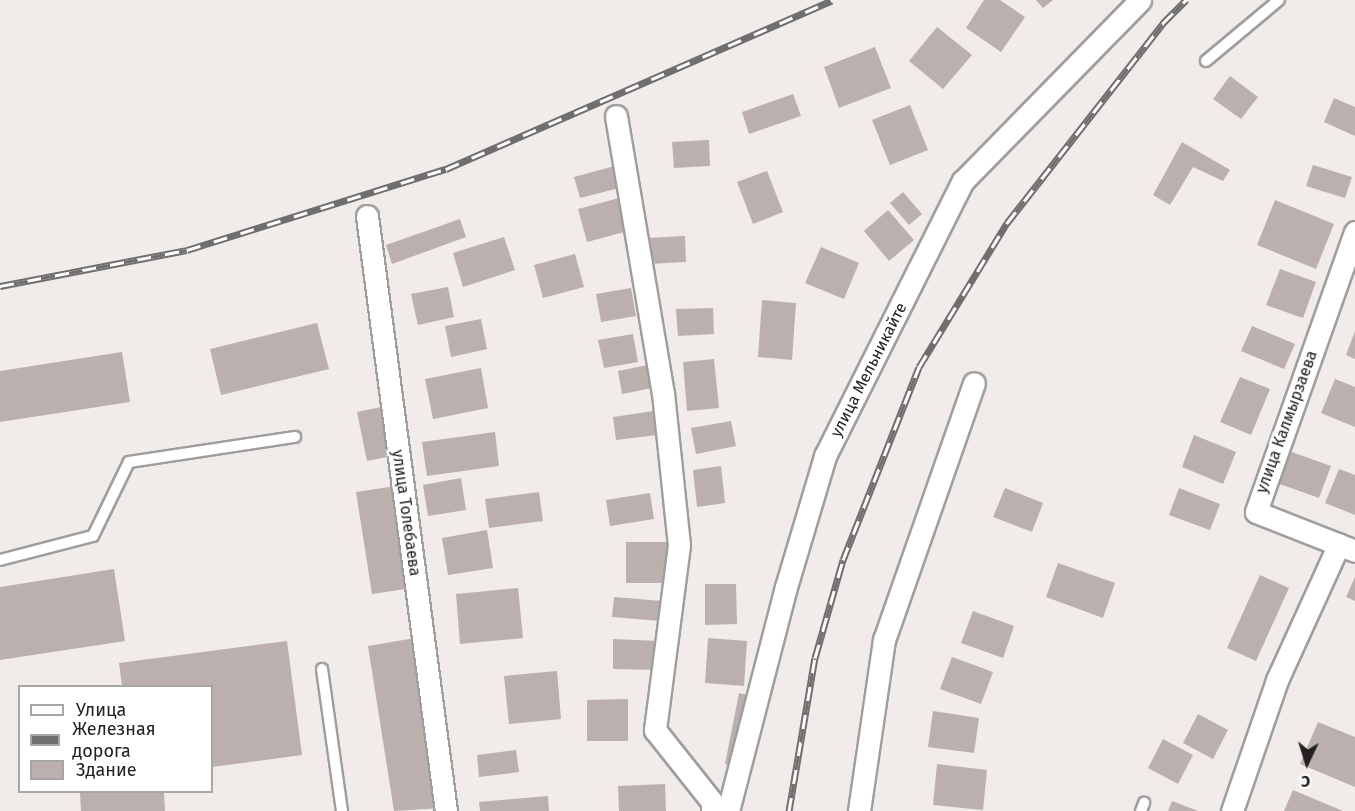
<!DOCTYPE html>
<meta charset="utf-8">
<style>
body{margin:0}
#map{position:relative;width:1355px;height:811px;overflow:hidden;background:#f1ece9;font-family:"Fira Sans",sans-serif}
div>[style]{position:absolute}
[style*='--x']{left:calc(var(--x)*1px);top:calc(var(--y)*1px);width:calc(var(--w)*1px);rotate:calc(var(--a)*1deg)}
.building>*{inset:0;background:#bbb0ae}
.roads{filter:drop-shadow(2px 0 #9e9e9e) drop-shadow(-2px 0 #9e9e9e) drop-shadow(0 2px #9e9e9e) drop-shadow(0 -2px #9e9e9e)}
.lane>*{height:10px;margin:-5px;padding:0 5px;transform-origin:5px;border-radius:5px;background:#fff}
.street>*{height:21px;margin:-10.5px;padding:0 10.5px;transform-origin:10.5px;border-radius:10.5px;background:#fff}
.rail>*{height:7px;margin-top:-3.5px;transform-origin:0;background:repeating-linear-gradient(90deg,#fff 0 14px,#6f6f6f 0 28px);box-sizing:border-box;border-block:2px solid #6f6f6f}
span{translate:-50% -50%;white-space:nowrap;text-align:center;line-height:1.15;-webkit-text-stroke:5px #fff;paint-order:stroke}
.street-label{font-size:16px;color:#212121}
.legend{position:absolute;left:18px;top:685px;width:195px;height:108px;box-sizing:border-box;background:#fff;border:2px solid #a6a6a6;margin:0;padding:8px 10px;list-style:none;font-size:18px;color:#212121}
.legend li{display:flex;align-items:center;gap:12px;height:30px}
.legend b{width:30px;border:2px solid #a6a6a6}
.north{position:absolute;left:1277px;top:733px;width:60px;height:60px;-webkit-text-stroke:4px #fff;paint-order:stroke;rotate:184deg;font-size:16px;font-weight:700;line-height:24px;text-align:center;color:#212121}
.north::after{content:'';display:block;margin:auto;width:21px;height:27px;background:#212121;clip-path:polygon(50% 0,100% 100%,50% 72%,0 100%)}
</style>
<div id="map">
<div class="building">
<div style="clip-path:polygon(984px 0,1000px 0,1025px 17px,1001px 52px,966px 28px)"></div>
<div style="clip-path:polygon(1036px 0,1053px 0,1043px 8px)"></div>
<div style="clip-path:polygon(937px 27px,972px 55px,943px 89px,909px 61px)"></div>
<div style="clip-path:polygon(875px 47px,891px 88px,839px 108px,824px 67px)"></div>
<div style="clip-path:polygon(1230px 76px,1258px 97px,1241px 119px,1213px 99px)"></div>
<div style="clip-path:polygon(793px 94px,801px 116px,749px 134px,742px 112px)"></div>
<div style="clip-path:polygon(1334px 98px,1355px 107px,1355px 136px,1324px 122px)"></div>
<div style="clip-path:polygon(910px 105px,928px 150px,890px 165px,872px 120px)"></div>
<div style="clip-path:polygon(709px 140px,710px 166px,674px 168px,672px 142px)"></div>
<div style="clip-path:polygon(1182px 142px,1230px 170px,1223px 181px,1193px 167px,1170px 205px,1153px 195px)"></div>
<div style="clip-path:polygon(622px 164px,627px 186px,580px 198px,574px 177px)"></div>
<div style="clip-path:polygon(1313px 165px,1352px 177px,1345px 198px,1306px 186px)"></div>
<div style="clip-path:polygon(767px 171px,783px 212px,753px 224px,737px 182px)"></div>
<div style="clip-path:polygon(903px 192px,922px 214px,909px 225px,890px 203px)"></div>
<div style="clip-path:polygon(619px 198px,628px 231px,587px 242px,578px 209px)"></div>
<div style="clip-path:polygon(1275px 200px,1334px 224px,1316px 269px,1257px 245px)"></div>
<div style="clip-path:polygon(888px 210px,914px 240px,889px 261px,864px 231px)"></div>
<div style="clip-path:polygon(460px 219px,466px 237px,392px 264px,386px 245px)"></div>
<div style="clip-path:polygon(685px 236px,686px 262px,649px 264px,648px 238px)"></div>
<div style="clip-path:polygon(504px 237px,515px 270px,463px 287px,453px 253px)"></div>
<div style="clip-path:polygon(821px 247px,859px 263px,844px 299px,805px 283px)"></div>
<div style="clip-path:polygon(575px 254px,584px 287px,543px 298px,534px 265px)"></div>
<div style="clip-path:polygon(1280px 269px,1316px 282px,1303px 318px,1266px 305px)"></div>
<div style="clip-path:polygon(448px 287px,454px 317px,418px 325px,411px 294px)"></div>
<div style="clip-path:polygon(631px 288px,636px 316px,601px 322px,596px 294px)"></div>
<div style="clip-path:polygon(762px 300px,796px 303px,792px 360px,758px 357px)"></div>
<div style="clip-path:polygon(713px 308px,714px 334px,678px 336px,676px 309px)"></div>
<div style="clip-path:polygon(481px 319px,487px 349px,451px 357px,445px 326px)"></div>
<div style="clip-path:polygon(317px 323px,329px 369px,221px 395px,210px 349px)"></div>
<div style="clip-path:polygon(1252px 326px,1295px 344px,1284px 369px,1241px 351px)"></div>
<div style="clip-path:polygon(1355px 331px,1355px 359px,1346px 355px)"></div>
<div style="clip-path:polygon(633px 334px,638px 362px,604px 368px,598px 340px)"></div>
<div style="clip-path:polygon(122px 352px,130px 402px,0 422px,0 371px)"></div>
<div style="clip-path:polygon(714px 359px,719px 408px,687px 411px,683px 362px)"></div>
<div style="clip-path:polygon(648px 365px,652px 388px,622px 394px,618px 371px)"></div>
<div style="clip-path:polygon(481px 368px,488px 408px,433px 419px,425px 379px)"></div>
<div style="clip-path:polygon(1240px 377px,1270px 389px,1251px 435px,1220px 422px)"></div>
<div style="clip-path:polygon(1335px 379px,1355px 387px,1355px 427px,1321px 413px)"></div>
<div style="clip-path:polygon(381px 407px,392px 456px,367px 461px,357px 412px)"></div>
<div style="clip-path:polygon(653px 411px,657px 435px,616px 440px,613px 417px)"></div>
<div style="clip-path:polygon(731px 421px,736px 446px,696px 454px,691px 428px)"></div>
<div style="clip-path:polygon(495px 432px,499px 466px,427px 476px,422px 442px)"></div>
<div style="clip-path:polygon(1194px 435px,1236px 452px,1223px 484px,1182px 467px)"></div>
<div style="clip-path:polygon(1286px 450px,1331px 466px,1319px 498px,1274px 482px)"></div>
<div style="clip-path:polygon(721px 466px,725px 503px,697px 507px,693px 470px)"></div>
<div style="clip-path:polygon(1339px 469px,1355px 475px,1355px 515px,1325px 503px)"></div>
<div style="clip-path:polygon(461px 478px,466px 510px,428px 516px,423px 485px)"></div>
<div style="clip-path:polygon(396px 486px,412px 588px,372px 594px,356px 492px)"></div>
<div style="clip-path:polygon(1005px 488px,1043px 503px,1032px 532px,993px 517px)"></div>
<div style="clip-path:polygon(1179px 488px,1220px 504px,1210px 530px,1169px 515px)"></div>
<div style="clip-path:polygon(539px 492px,543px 521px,489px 528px,485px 499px)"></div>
<div style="clip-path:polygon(650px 493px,654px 519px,610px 526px,606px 500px)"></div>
<div style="clip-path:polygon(487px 530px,493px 568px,448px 575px,442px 538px)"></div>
<div style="clip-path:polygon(626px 542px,672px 542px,672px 583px,626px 583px)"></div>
<div style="clip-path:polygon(1058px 563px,1115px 583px,1103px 618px,1046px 597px)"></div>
<div style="clip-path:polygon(114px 569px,125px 641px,0 660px,0 587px)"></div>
<div style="clip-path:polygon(1260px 575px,1289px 588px,1256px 661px,1227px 648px)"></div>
<div style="clip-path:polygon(1355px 577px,1355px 601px,1346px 597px)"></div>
<div style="clip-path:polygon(705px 584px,736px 584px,737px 624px,705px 625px)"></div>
<div style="clip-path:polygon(518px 588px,523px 638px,460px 644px,456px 594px)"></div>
<div style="clip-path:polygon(614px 597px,662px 601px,660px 621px,612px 617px)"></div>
<div style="clip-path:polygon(973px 611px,1014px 626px,1003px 658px,961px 643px)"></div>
<div style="clip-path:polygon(415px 638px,441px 808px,394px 811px,368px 646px)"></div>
<div style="clip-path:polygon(708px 638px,747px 641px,744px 686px,705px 683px)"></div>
<div style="clip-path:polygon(613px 639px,659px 641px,658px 670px,613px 669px)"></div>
<div style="clip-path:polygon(287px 641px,302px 755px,212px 767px,212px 686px,122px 686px,119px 663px)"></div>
<div style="clip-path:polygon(952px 657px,993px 672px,981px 704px,940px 689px)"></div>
<div style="clip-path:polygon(557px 671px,561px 719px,509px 724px,504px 676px)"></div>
<div style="clip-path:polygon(739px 693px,753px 696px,738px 767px,725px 764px)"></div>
<div style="clip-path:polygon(628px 699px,628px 741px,587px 741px,587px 700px)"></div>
<div style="clip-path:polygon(933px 711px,979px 718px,974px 753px,928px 747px)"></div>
<div style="clip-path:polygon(1198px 714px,1228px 730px,1213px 759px,1183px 743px)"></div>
<div style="clip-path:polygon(1318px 722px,1355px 737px,1355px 787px,1300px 764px)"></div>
<div style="clip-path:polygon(1163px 739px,1193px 755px,1178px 784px,1148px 768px)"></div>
<div style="clip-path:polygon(516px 750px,519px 772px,479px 777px,477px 755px)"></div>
<div style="clip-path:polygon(937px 764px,987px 770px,983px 810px,933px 805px)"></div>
<div style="clip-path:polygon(665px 784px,666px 811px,619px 811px,618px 786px)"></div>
<div style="clip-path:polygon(1293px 790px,1343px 811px,1284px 811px)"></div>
<div style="clip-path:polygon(80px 792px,164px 792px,165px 811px,81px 811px)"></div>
<div style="clip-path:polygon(548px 796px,549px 811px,480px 811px,479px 802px)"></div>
<div style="clip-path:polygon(1172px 801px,1198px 811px,1168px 811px)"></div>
</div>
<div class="roads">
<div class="lane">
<div style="--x:1206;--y:61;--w:95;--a:-39.9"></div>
<div style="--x:0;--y:560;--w:96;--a:-14.5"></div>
<div style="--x:93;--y:536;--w:82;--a:-64.1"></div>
<div style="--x:129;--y:462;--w:168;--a:-8.6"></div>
<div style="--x:322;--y:669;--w:143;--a:82"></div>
<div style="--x:1141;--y:811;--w:9;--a:-69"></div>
</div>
<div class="street">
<div style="--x:616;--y:116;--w:281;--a:80.4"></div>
<div style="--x:663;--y:393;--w:153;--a:84"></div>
<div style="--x:679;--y:545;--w:187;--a:97.4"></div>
<div style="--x:655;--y:730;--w:92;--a:51.6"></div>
<div style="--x:712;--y:802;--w:9;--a:90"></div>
<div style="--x:367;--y:216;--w:600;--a:82.44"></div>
<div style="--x:1355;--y:232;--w:297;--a:109.5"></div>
<div style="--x:1256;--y:512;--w:106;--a:21.5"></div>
<div style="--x:728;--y:811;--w:231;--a:-75.5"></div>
<div style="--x:786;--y:587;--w:137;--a:-73.4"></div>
<div style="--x:825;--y:456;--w:308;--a:-63.4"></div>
<div style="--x:963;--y:181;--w:253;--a:-45.6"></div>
<div style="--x:859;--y:811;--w:173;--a:-81.7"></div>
<div style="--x:884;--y:640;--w:272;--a:-70.7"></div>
<div style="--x:1232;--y:811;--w:139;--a:-71"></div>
<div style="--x:1277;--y:680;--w:149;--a:-65.5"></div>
</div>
</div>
<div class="rail">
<div style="--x:0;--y:286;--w:190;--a:-10.9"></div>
<div style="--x:187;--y:250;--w:271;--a:-17.4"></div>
<div style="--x:446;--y:169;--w:421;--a:-23.6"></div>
<div style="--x:789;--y:811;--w:155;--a:-80.4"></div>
<div style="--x:815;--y:658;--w:102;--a:-74.1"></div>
<div style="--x:843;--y:560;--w:207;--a:-68.5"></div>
<div style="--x:919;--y:367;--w:169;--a:-58.6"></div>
<div style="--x:1007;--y:223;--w:254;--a:-52"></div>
<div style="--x:1163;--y:23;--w:33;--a:-45"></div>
</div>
<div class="street-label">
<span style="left:869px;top:370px;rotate:-63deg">улица Мельникайте</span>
<span style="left:1287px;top:422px;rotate:-70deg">улица Калмырзаева</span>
<span style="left:406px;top:513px;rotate:82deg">улица Толебаева</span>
</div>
<ul class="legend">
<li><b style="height:8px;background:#fff"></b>Улица</li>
<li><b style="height:8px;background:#6f6f6f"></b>Железная дорога</li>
<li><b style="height:16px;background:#bbb0ae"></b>Здание</li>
</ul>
<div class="north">С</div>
</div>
